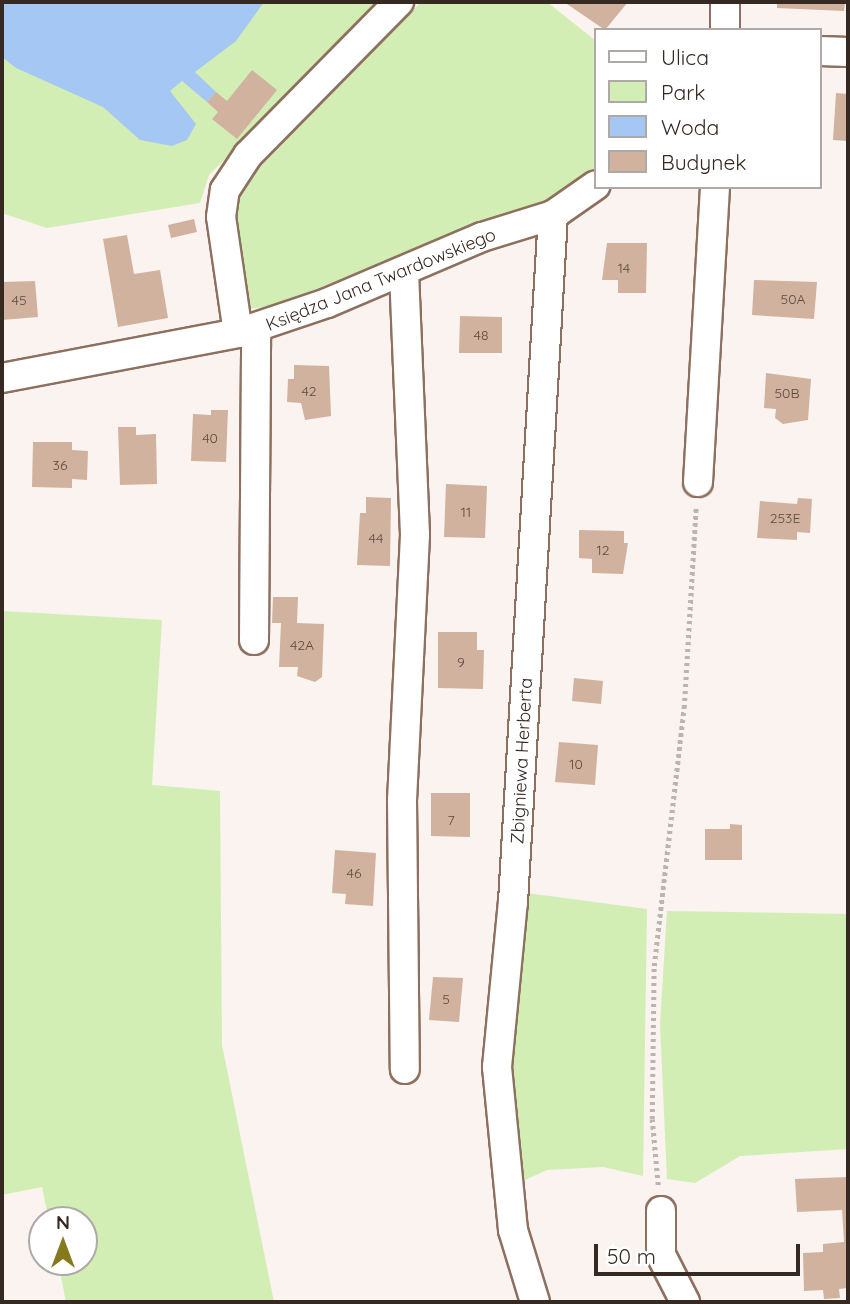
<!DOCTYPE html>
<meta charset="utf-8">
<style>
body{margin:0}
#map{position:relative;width:850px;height:1304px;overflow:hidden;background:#faf3ef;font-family:Quicksand,sans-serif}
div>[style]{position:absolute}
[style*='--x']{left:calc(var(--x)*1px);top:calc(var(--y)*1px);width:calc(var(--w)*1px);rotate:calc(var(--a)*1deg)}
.green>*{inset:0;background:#d2eeb4}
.water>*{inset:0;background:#a4c7f4}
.building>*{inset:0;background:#d1b29f}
.path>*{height:4.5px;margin-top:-2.25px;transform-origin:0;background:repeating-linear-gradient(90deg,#bcb4af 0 3.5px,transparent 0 7px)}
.roads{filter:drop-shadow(2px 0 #8d705f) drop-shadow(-2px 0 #8d705f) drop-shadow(0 2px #8d705f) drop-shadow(0 -2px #8d705f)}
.minor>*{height:28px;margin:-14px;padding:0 14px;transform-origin:14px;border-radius:14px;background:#fff}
span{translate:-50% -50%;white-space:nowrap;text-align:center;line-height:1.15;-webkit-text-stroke:5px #fff;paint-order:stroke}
.number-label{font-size:14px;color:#5c4b41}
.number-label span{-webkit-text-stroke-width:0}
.street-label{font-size:18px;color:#352922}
.frame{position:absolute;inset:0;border:4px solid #352922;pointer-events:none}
.legend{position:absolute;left:594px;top:28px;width:228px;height:161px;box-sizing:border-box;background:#fff;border:2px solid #aea9a7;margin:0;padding:9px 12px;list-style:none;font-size:21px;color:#352922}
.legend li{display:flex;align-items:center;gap:14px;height:35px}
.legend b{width:35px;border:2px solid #aea9a7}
.north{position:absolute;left:28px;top:1206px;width:70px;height:70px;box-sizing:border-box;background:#fff;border:2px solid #aea9a7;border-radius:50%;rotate:0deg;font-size:19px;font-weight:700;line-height:28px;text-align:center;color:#352922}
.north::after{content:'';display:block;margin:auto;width:24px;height:32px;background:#85791e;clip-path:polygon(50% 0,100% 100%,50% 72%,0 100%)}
.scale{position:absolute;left:594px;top:1244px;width:206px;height:32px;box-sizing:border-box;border:4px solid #352922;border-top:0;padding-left:9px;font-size:21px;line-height:24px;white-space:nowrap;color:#352922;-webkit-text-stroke:5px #fff;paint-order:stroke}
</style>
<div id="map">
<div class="green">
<div style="clip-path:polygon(2px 2px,383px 2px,209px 175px,200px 203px,47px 228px,2px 213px)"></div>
<div style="clip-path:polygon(421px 2px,547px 2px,596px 41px,596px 171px,545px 210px,485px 221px,276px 305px,248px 309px,234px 242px,237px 191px)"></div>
<div style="clip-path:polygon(2px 611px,162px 620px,152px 785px,220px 791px,222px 1045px,274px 1302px,66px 1302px,58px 1262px,84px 1262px,84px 1220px,49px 1220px,42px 1187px,2px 1195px)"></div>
<div style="clip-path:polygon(527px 893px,647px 909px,643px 1176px,603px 1167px,547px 1170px,516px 1184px,510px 1102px)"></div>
<div style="clip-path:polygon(667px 911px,848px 914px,848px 1149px,740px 1156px,695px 1183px,667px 1179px,660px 1024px)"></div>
</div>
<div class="water">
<div style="clip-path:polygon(2px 2px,264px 2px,236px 41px,195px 72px,216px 92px,207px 102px,182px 81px,170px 91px,196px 124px,187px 140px,172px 146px,140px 140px,103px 107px,16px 68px,2px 57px)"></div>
</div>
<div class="building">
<div style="clip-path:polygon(564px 2px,628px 2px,605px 30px)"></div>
<div style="clip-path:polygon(777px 2px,845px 2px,844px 11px,777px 8px)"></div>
<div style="clip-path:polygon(252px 70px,277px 90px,237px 139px,212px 119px,218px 112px,207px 102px,216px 92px,227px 101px)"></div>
<div style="clip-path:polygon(836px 93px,848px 94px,848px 141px,833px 140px)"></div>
<div style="clip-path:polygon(194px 219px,197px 232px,171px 238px,168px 225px)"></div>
<div style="clip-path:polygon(127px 235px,134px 274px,160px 270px,168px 318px,118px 327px,103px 239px)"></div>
<div style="clip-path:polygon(607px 243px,647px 243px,646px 293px,618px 293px,618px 280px,602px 280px)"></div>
<div style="clip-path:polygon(754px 280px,817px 282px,814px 319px,752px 315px)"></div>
<div style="clip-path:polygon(35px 281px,38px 317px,2px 320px,2px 282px)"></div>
<div style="clip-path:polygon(460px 316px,502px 317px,502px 353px,459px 353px)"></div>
<div style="clip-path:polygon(294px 365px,329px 366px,331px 416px,305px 420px,301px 403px,287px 402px,288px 379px,294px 379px)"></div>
<div style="clip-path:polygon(766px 373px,811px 379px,808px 420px,783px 424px,775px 418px,776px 409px,764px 408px)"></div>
<div style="clip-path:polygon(211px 410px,228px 410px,226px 462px,191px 461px,193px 414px,211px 415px)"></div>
<div style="clip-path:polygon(118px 427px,136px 427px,136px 435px,156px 434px,157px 484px,120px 485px)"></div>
<div style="clip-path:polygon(33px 442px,72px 442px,72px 450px,88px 451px,87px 480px,72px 479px,72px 488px,32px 487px)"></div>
<div style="clip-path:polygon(446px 484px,487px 486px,485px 538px,444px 537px)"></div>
<div style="clip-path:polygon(366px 497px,391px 498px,390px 566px,357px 565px,360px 513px,366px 513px)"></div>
<div style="clip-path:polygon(798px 498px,812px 499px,810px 533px,797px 532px,797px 540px,757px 538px,760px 501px,797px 504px)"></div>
<div style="clip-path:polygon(579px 530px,624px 531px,624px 543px,628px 543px,623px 574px,592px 573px,592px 559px,579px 558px)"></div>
<div style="clip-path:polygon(273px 597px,298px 597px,297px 623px,324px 624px,322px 677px,315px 682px,297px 676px,298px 667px,279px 667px,281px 623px,272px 623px)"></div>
<div style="clip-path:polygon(438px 632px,477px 632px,477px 650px,484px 650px,483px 689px,438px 688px)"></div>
<div style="clip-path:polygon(574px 678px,603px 681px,601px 704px,572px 701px)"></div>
<div style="clip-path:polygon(559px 742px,598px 745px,595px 785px,555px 782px)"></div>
<div style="clip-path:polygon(431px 793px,470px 793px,470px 837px,431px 836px)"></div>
<div style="clip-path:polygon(730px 824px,742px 825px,742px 860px,705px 860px,705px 829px,730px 829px)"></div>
<div style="clip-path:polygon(335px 850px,376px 853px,373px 906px,345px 904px,346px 894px,332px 893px)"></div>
<div style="clip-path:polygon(433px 977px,463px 978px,459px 1022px,429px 1020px)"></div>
<div style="clip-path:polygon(848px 1177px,848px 1288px,839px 1289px,840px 1298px,824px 1299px,823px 1290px,804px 1291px,803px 1253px,823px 1252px,823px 1244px,844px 1242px,842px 1210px,797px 1212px,795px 1179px)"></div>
</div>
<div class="path">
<div style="--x:658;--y:1185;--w:66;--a:-95.2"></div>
<div style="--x:652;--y:1119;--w:153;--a:-89.3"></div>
<div style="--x:654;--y:966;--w:260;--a:-83.4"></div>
<div style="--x:684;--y:708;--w:201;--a:-86.6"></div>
</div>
<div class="roads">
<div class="minor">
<div style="--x:725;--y:30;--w:28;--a:-90"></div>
<div style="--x:820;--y:51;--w:28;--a:2"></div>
<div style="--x:404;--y:272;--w:263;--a:87.6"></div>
<div style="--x:415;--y:535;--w:265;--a:92.8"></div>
<div style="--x:402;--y:800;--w:269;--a:89.4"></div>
<div style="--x:238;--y:333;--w:94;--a:-18.6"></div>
<div style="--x:327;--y:303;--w:168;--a:-23.1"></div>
<div style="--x:482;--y:237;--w:74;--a:-17.2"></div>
<div style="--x:553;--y:215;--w:52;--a:-34.9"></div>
<div style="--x:2;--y:378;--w:240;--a:-10.8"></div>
<div style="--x:238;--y:333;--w:117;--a:-98.3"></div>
<div style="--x:221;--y:217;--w:27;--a:-82"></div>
<div style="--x:225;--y:190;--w:42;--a:-56.7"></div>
<div style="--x:248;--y:155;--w:215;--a:-45.4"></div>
<div style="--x:698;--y:482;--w:295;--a:-86.7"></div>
<div style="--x:254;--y:640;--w:311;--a:-89.6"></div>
<div style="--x:661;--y:1211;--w:44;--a:90"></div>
<div style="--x:661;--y:1255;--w:53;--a:62.9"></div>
<div style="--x:535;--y:1302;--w:75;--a:-107"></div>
<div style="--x:513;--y:1230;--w:164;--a:-95.6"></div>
<div style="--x:497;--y:1067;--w:166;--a:-84.5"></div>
<div style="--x:513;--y:902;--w:688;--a:-86.67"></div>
</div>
</div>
<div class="number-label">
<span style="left:624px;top:268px">14</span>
<span style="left:793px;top:299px">50A</span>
<span style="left:19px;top:300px">45</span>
<span style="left:481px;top:335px">48</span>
<span style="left:309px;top:391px">42</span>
<span style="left:787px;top:393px">50B</span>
<span style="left:210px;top:438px">40</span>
<span style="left:60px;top:465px">36</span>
<span style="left:466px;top:512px">11</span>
<span style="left:785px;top:518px">253E</span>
<span style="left:376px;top:538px">44</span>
<span style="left:603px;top:550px">12</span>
<span style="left:302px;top:645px">42A</span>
<span style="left:461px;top:662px">9</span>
<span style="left:576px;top:764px">10</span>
<span style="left:451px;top:820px">7</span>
<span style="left:354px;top:873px">46</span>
<span style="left:446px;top:999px">5</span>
</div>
<div class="street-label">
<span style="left:381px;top:280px;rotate:-22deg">Księdza Jana Twardowskiego</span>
<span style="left:522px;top:761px;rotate:-87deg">Zbigniewa Herberta</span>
</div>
<div class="frame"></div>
<ul class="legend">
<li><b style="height:9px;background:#fff"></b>Ulica</li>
<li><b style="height:19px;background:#d2eeb4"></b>Park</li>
<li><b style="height:19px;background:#a4c7f4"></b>Woda</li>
<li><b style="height:19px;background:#d1b29f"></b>Budynek</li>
</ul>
<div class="north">N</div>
<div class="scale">50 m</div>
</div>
